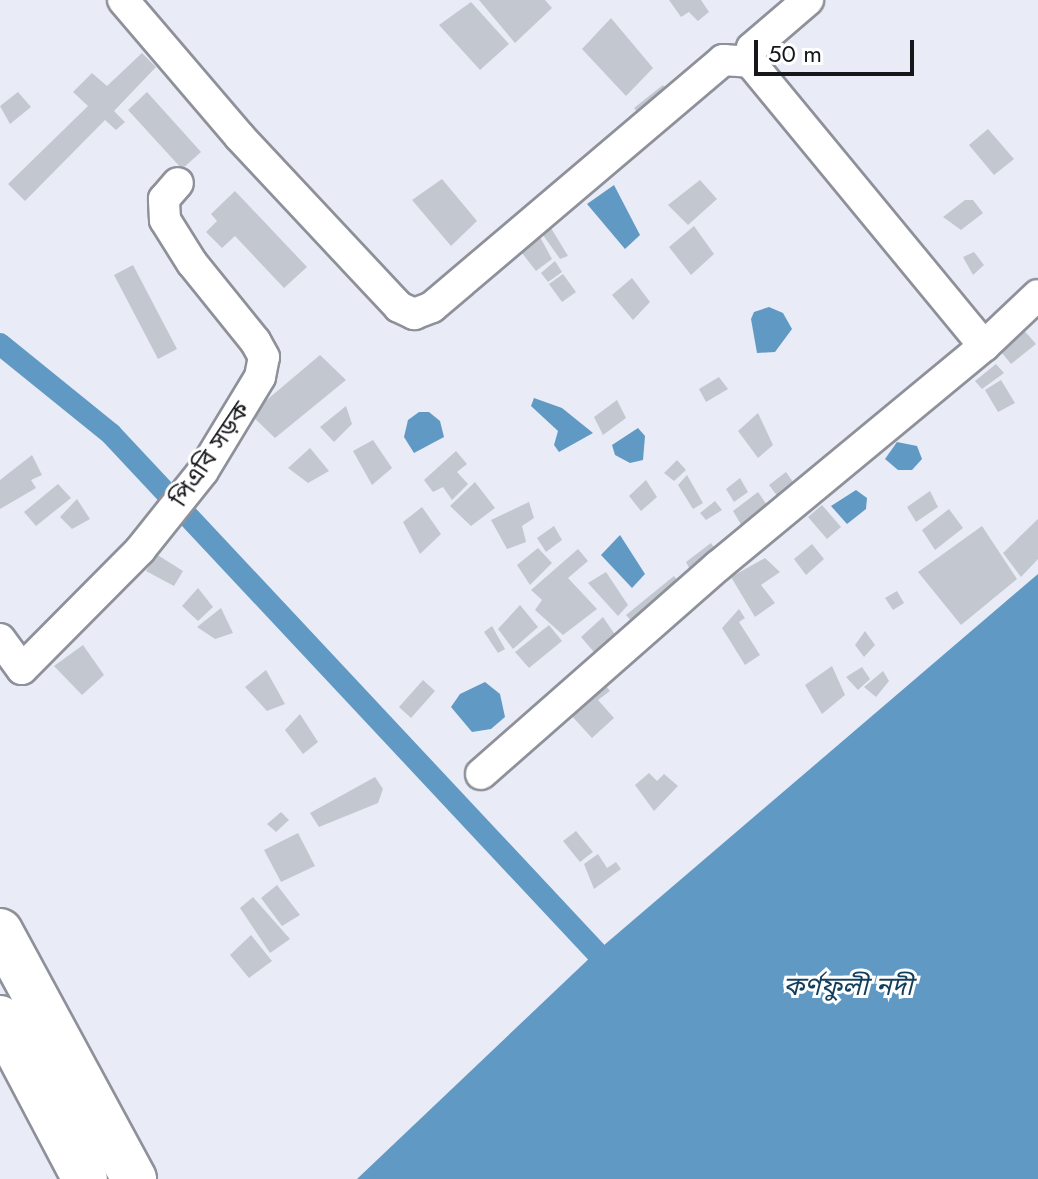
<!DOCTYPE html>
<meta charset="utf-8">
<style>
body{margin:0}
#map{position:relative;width:1038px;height:1179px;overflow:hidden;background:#e9ecf6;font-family:Jost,"Noto Sans Bengali",sans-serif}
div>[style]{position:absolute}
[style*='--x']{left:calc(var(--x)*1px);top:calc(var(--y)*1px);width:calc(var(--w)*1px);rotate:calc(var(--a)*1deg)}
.water>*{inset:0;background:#6099c4}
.canal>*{height:22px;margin:-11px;padding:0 11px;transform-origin:11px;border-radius:11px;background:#6099c4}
.building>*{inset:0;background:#c3c7d0}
.roads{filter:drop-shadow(2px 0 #8e919a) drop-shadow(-2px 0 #8e919a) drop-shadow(0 2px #8e919a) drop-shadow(0 -2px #8e919a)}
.minor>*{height:30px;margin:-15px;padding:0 15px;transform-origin:15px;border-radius:15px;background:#fff}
.highway>*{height:44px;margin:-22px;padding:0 22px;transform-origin:22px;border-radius:22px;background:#fff}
span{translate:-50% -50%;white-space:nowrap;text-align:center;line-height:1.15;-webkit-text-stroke:6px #fff;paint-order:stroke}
.street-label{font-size:24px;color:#16171a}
.water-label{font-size:26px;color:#123e5d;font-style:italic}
.scale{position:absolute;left:754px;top:40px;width:160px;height:36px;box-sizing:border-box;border:4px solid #16171a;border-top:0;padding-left:10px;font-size:24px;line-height:28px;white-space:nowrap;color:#16171a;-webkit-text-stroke:6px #fff;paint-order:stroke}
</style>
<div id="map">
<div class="water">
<div style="clip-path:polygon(614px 185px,640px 235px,625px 249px,587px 204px)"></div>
<div style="clip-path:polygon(769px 307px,783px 313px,792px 329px,775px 352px,757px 353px,751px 319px,754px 312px)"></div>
<div style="clip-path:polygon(534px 398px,562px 408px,593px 433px,559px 452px,554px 445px,558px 431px,531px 406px)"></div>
<div style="clip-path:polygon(419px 412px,429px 412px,440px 421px,444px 437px,414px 453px,404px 437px,408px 420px)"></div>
<div style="clip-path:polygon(638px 428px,645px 436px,643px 460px,630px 463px,615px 455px,612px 445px)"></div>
<div style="clip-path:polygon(897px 442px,917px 446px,922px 459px,912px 470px,898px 470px,885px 459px)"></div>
<div style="clip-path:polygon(856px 490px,867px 498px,866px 509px,847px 524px,831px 506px)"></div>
<div style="clip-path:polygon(620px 535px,645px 574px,632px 588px,601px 555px)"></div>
<div style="clip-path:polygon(1038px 574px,1038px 1179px,357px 1179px,596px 952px)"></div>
<div style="clip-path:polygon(485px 682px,500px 694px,505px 717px,491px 729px,472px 732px,451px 707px,460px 694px)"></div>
</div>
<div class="canal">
<div style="--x:0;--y:344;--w:143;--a:39"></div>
<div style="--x:111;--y:434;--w:710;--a:46.88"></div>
</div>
<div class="building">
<div style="clip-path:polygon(479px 0,545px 0,552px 8px,515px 43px)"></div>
<div style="clip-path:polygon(669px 0,701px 0,709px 12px,698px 21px,689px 12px,681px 17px)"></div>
<div style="clip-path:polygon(471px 2px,509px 44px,480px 70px,439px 25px)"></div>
<div style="clip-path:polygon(611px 18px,653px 68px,626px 96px,582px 49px)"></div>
<div style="clip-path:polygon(142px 53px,156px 67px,114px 111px,125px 122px,116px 130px,105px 120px,25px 201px,8px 184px,88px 106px,73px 92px,92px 73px,107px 86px)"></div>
<div style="clip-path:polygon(663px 85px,673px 98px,645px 121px,634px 108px)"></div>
<div style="clip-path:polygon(18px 92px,31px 107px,10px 124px,0 106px)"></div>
<div style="clip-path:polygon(147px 92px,201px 152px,182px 169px,128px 110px)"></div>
<div style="clip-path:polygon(988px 129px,1014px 159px,994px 175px,969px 145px)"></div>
<div style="clip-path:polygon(442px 179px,477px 221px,451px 246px,412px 200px)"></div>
<div style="clip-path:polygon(700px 180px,717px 199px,688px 225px,668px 205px)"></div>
<div style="clip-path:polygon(235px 191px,307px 267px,284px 288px,235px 236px,222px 248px,206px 232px,217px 221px,211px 214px)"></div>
<div style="clip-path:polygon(965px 200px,973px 200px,983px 213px,961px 230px,943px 217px)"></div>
<div style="clip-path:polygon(694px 226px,714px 254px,691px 275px,669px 247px)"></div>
<div style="clip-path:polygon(551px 228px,568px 256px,560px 259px,543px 235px)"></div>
<div style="clip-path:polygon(540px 237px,552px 259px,536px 271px,522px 253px)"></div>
<div style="clip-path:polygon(974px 252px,984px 265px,973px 275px,963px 257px)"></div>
<div style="clip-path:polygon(555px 261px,562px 272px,548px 282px,541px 273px)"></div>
<div style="clip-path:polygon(133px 265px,177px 349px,158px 359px,114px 275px)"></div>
<div style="clip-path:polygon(563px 274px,576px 292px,562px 302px,549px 284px)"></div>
<div style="clip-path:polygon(632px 278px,650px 302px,633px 320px,612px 295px)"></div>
<div style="clip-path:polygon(1022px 328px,1036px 344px,1011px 364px,998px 348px)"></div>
<div style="clip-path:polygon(320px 355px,346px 380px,275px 438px,250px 414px)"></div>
<div style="clip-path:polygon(996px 364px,1004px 373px,982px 389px,975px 381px)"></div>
<div style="clip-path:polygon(719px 377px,728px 389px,706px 402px,699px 389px)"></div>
<div style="clip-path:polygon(1001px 380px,1015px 403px,998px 412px,985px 390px)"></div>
<div style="clip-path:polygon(617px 400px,626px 418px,603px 435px,594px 417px)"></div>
<div style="clip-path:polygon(346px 406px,352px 424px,334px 442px,320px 427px)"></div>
<div style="clip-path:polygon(758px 413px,773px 445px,758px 458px,738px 431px)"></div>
<div style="clip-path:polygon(373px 440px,392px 468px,372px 485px,353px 451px)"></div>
<div style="clip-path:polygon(310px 448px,329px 471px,308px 483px,288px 468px)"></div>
<div style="clip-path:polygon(456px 451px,467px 464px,457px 472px,468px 484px,452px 500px,443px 487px,433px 492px,424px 480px)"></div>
<div style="clip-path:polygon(32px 455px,42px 475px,31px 480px,36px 488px,0 509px,0 480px)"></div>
<div style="clip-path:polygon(677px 460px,686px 470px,674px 481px,664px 473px)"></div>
<div style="clip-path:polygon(786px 472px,800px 492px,784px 505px,769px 485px)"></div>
<div style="clip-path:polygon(687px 475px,703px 503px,693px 509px,678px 485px)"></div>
<div style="clip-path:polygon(740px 478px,748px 492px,734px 502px,726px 489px)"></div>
<div style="clip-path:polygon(646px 480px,657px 497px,641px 511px,629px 496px)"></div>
<div style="clip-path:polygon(475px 482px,495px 508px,471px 526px,450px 506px)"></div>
<div style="clip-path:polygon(58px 484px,71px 498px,36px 526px,24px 512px)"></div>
<div style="clip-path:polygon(930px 491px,938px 507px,916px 522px,907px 507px)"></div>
<div style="clip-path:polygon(758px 492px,773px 514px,746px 533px,733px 511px)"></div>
<div style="clip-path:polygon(77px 499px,90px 519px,72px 529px,60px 517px)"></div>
<div style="clip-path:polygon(715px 501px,722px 510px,706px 520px,700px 513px)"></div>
<div style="clip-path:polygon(529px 502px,534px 518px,522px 526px,526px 542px,507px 549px,491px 520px)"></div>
<div style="clip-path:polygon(822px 505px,841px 527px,827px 539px,808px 517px)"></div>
<div style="clip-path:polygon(422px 507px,441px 534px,420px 554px,403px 522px)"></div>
<div style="clip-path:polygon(949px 509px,963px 528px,935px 550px,922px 530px)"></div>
<div style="clip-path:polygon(1038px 519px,1038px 559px,1021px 577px,1003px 553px)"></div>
<div style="clip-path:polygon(554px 526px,562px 540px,546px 552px,537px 538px)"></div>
<div style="clip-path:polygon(982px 526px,1017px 579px,961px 625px,918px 572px)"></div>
<div style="clip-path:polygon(711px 543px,719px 554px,692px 574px,686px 562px)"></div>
<div style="clip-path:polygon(812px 544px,824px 559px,806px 575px,794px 559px)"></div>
<div style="clip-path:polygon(538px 548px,552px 563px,530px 585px,517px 565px)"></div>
<div style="clip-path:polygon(578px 549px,588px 561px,568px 578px,597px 609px,563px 635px,535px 610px,542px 600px,531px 590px)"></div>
<div style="clip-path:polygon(156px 554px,183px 571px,174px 586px,146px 571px)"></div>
<div style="clip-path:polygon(765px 558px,780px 572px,761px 585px,775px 603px,755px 617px,731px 577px)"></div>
<div style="clip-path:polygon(606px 572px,628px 605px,618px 616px,588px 583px)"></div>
<div style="clip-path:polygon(674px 576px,682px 586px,635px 625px,626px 615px)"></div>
<div style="clip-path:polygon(198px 588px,213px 607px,198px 621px,182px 606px)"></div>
<div style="clip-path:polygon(897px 591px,904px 603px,893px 610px,885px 598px)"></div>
<div style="clip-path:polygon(520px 605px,538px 627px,513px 649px,498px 629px)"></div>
<div style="clip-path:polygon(221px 608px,233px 633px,215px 639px,197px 627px)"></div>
<div style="clip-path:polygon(739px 609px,745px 618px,739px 622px,760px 655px,745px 665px,722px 628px)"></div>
<div style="clip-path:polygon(603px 617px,620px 642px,599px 658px,581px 637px)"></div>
<div style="clip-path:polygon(549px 625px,562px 641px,529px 668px,515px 652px)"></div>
<div style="clip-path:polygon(492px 626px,505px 649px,498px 653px,484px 632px)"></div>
<div style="clip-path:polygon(865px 631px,875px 645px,864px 657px,855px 645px)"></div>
<div style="clip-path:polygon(83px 645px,104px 675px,82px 695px,54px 666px)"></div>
<div style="clip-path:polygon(832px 666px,845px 695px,822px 714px,805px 685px)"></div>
<div style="clip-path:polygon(862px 667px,870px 679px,858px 690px,846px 677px)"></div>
<div style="clip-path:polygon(266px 670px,285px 704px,267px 711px,245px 687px)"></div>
<div style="clip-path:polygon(883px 671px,889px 681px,876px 697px,864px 687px)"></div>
<div style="clip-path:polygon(423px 680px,435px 691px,411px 718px,399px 707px)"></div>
<div style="clip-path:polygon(601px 680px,610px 691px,598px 700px,614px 718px,592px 738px,569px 713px)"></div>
<div style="clip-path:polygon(300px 714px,318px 742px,303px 754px,285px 730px)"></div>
<div style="clip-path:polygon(649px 773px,657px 781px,664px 774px,678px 786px,654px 811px,635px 785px)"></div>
<div style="clip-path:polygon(375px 777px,383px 789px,378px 803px,319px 827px,310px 813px)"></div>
<div style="clip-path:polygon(281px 812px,289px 820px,276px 832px,267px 824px)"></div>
<div style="clip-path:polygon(576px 831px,593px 852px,580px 862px,563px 841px)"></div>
<div style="clip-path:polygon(298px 833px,315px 866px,281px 882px,264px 850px)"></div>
<div style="clip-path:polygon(598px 854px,607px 868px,616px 862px,621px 869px,594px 889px,584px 864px)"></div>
<div style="clip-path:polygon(277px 885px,300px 915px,282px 926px,261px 898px)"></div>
<div style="clip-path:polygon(253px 897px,290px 939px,270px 953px,240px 908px)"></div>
<div style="clip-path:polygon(251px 935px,272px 961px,249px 978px,230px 955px)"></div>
</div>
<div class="roads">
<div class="minor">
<div style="--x:123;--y:0;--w:179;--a:49.5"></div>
<div style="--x:239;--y:136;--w:234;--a:46.9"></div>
<div style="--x:399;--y:307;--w:17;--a:25"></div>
<div style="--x:414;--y:314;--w:19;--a:-21"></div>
<div style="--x:432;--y:307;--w:382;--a:-40.3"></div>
<div style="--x:723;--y:60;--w:27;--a:4"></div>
<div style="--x:750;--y:62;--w:368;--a:50.5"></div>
<div style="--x:750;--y:62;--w:14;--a:-82"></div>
<div style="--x:752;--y:48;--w:74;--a:-40.6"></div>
<div style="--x:0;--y:639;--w:37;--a:54"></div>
<div style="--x:22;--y:669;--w:168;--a:-45.2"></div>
<div style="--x:140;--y:550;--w:101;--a:-51.4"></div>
<div style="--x:203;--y:471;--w:110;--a:-58.8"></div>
<div style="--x:260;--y:377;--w:20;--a:-79"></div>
<div style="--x:264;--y:357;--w:18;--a:-119"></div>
<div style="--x:255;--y:341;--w:100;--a:-128.9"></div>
<div style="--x:192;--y:263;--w:51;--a:-122.1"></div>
<div style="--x:165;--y:220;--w:21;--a:-93"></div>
<div style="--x:164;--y:199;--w:21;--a:-49"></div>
<div style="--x:481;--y:774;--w:315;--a:-41.3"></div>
<div style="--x:718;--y:566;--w:345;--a:-39.6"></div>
<div style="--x:984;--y:346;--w:74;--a:-43.4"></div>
</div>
<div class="highway">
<div style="--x:0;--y:931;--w:282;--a:61.6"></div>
<div style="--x:0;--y:1018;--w:182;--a:62.2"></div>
</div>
</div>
<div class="street-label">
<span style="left:210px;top:454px;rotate:-56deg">পিএবি সড়ক</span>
</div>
<div class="water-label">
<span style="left:848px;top:987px">কর্ণফুলী নদী</span>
</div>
<div class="scale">50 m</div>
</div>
